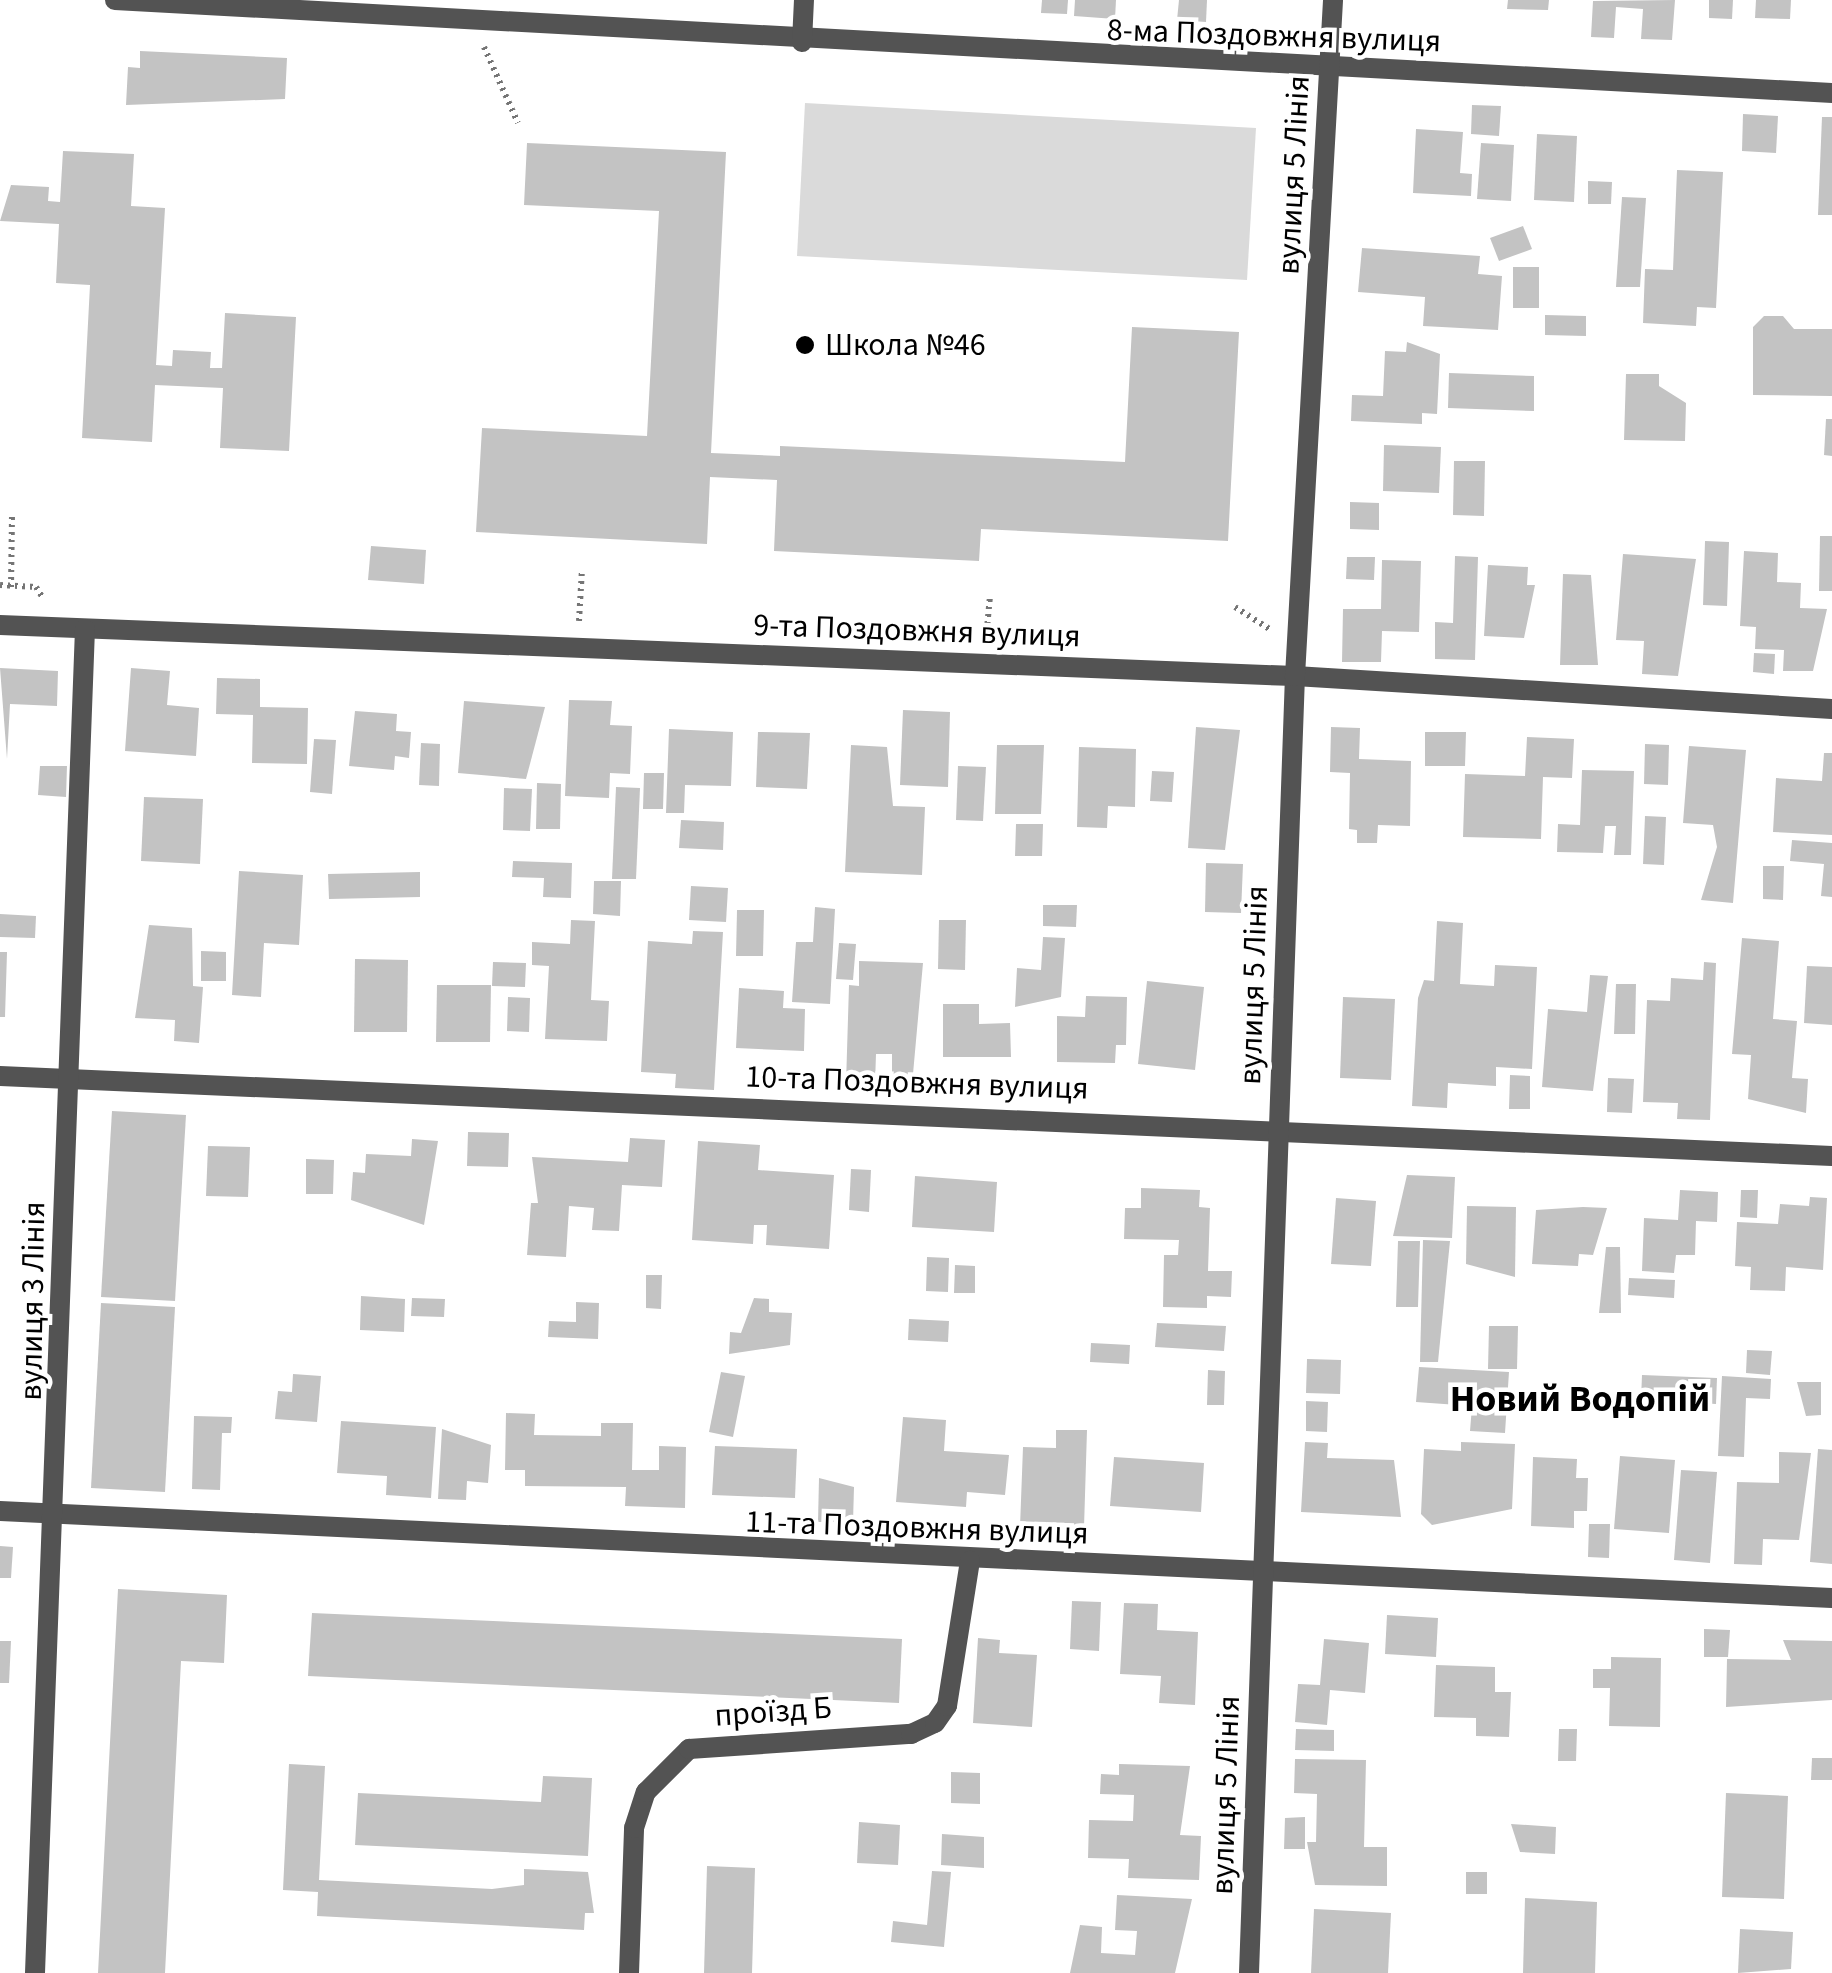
<!DOCTYPE html>
<meta charset="utf-8">
<style>
body{margin:0}
#map{position:relative;width:1832px;height:1973px;overflow:hidden;background:#fff;font-family:"Source Sans 3",sans-serif}
div>[style]{position:absolute}
[style*='--x']{left:calc(var(--x)*1px);top:calc(var(--y)*1px);width:calc(var(--w)*1px);rotate:calc(var(--a)*1deg)}
.green>*{inset:0;background:#dadada}
.building>*{inset:0;background:#c3c3c3}
.path>*{height:6px;margin-top:-3px;transform-origin:0;background:repeating-linear-gradient(90deg,#757575 0 2.5px,transparent 0 7.5px)}
.minor>*{height:20px;margin:-10px;padding:0 10px;transform-origin:10px;border-radius:10px;background:#535353}
.dots>*{width:28px;height:28px;translate:-50% -50%;box-sizing:border-box;border:5px solid #fff;border-radius:50%}
span{translate:-50% -50%;white-space:nowrap;text-align:center;line-height:1.15;-webkit-text-stroke:9px #fff;paint-order:stroke}
.street-label{font-size:32px;color:#000}
.poi-label{font-size:32px;color:#000}
.left{translate:0 -50%;text-align:left}
.quarter-label{font-size:38px;color:#000;font-weight:700}
</style>
<div id="map">
<div class="green">
<div style="clip-path:polygon(805px 103px,1256px 128px,1247px 280px,797px 256px)"></div>
</div>
<div class="building">
<div style="clip-path:polygon(1042px 0,1068px 0,1067px 14px,1041px 13px)"></div>
<div style="clip-path:polygon(1075px 0,1116px 0,1115px 19px,1074px 16px)"></div>
<div style="clip-path:polygon(1179px 0,1207px 0,1206px 22px,1177px 20px)"></div>
<div style="clip-path:polygon(1508px 0,1549px 0,1548px 10px,1507px 9px)"></div>
<div style="clip-path:polygon(1675px 0,1672px 40px,1641px 39px,1643px 9px,1616px 7px,1614px 38px,1591px 37px,1593px 1px)"></div>
<div style="clip-path:polygon(1709px 0,1733px 0,1732px 19px,1709px 18px)"></div>
<div style="clip-path:polygon(1756px 0,1791px 0,1790px 19px,1755px 18px)"></div>
<div style="clip-path:polygon(140px 51px,287px 58px,285px 99px,126px 105px,128px 67px,140px 68px)"></div>
<div style="clip-path:polygon(1472px 105px,1501px 106px,1499px 136px,1471px 134px)"></div>
<div style="clip-path:polygon(1743px 114px,1778px 116px,1776px 153px,1742px 151px)"></div>
<div style="clip-path:polygon(1822px 117px,1832px 117px,1832px 215px,1818px 215px)"></div>
<div style="clip-path:polygon(1416px 129px,1463px 132px,1460px 173px,1472px 174px,1471px 196px,1413px 193px)"></div>
<div style="clip-path:polygon(1537px 134px,1577px 136px,1574px 202px,1534px 200px)"></div>
<div style="clip-path:polygon(527px 143px,726px 152px,711px 453px,780px 456px,780px 446px,1125px 462px,1132px 327px,1239px 332px,1228px 541px,981px 529px,979px 561px,774px 551px,777px 480px,710px 477px,707px 544px,476px 532px,482px 428px,647px 436px,659px 211px,524px 205px)"></div>
<div style="clip-path:polygon(1481px 143px,1514px 145px,1511px 201px,1477px 199px)"></div>
<div style="clip-path:polygon(63px 151px,134px 154px,131px 206px,165px 208px,156px 365px,172px 366px,173px 350px,211px 352px,210px 368px,222px 368px,225px 313px,296px 317px,289px 451px,220px 448px,223px 388px,155px 385px,152px 442px,82px 438px,90px 285px,56px 283px,59px 224px,0 221px,11px 185px,49px 187px,48px 201px,60px 202px)"></div>
<div style="clip-path:polygon(1677px 170px,1723px 172px,1716px 308px,1697px 307px,1696px 326px,1643px 323px,1645px 269px,1673px 270px)"></div>
<div style="clip-path:polygon(1588px 181px,1612px 182px,1611px 204px,1588px 204px)"></div>
<div style="clip-path:polygon(1622px 197px,1646px 198px,1640px 287px,1616px 287px)"></div>
<div style="clip-path:polygon(1523px 226px,1532px 249px,1499px 261px,1490px 238px)"></div>
<div style="clip-path:polygon(1362px 248px,1480px 256px,1478px 274px,1502px 276px,1498px 330px,1423px 326px,1425px 297px,1358px 292px)"></div>
<div style="clip-path:polygon(1513px 267px,1539px 267px,1539px 308px,1513px 308px)"></div>
<div style="clip-path:polygon(1545px 315px,1586px 316px,1586px 336px,1545px 335px)"></div>
<div style="clip-path:polygon(1764px 316px,1783px 316px,1794px 329px,1832px 329px,1832px 396px,1753px 395px,1753px 327px)"></div>
<div style="clip-path:polygon(1407px 342px,1440px 354px,1437px 414px,1422px 413px,1422px 424px,1351px 421px,1352px 395px,1383px 396px,1385px 351px,1406px 352px)"></div>
<div style="clip-path:polygon(1449px 373px,1534px 376px,1534px 411px,1448px 408px)"></div>
<div style="clip-path:polygon(1626px 374px,1659px 374px,1659px 386px,1686px 403px,1685px 441px,1624px 440px)"></div>
<div style="clip-path:polygon(1826px 419px,1832px 419px,1832px 456px,1824px 455px)"></div>
<div style="clip-path:polygon(1384px 445px,1441px 447px,1439px 493px,1383px 491px)"></div>
<div style="clip-path:polygon(1454px 461px,1485px 461px,1484px 516px,1453px 515px)"></div>
<div style="clip-path:polygon(1350px 502px,1379px 503px,1379px 530px,1350px 529px)"></div>
<div style="clip-path:polygon(1820px 536px,1832px 536px,1832px 591px,1819px 591px)"></div>
<div style="clip-path:polygon(1705px 541px,1729px 542px,1727px 606px,1703px 605px)"></div>
<div style="clip-path:polygon(371px 546px,426px 550px,424px 584px,368px 580px)"></div>
<div style="clip-path:polygon(1744px 551px,1778px 553px,1777px 582px,1801px 583px,1800px 608px,1827px 609px,1813px 671px,1783px 671px,1784px 650px,1755px 649px,1756px 627px,1740px 626px)"></div>
<div style="clip-path:polygon(1623px 554px,1696px 559px,1678px 676px,1642px 674px,1644px 641px,1616px 640px)"></div>
<div style="clip-path:polygon(1455px 556px,1478px 557px,1475px 660px,1435px 659px,1435px 622px,1453px 623px)"></div>
<div style="clip-path:polygon(1347px 557px,1375px 557px,1374px 580px,1346px 579px)"></div>
<div style="clip-path:polygon(1382px 560px,1421px 561px,1419px 632px,1382px 631px,1381px 662px,1342px 662px,1343px 609px,1381px 609px)"></div>
<div style="clip-path:polygon(1488px 565px,1528px 567px,1527px 585px,1535px 585px,1524px 638px,1484px 636px)"></div>
<div style="clip-path:polygon(1563px 574px,1591px 575px,1598px 665px,1560px 665px)"></div>
<div style="clip-path:polygon(1754px 653px,1775px 654px,1774px 674px,1753px 672px)"></div>
<div style="clip-path:polygon(0 668px,58px 671px,57px 706px,10px 704px,7px 759px)"></div>
<div style="clip-path:polygon(131px 668px,170px 671px,167px 705px,199px 708px,196px 756px,125px 751px)"></div>
<div style="clip-path:polygon(217px 678px,260px 679px,260px 707px,308px 708px,307px 764px,252px 763px,253px 715px,216px 714px)"></div>
<div style="clip-path:polygon(569px 700px,612px 701px,610px 725px,632px 726px,630px 774px,610px 773px,609px 798px,565px 796px)"></div>
<div style="clip-path:polygon(464px 701px,545px 707px,526px 779px,458px 773px)"></div>
<div style="clip-path:polygon(903px 710px,950px 712px,948px 787px,900px 785px)"></div>
<div style="clip-path:polygon(355px 711px,397px 714px,396px 731px,411px 732px,409px 758px,395px 756px,394px 770px,349px 766px)"></div>
<div style="clip-path:polygon(1196px 727px,1240px 730px,1225px 850px,1188px 848px)"></div>
<div style="clip-path:polygon(1331px 727px,1360px 728px,1359px 759px,1411px 761px,1410px 826px,1378px 825px,1377px 843px,1357px 843px,1357px 830px,1349px 829px,1350px 773px,1330px 772px)"></div>
<div style="clip-path:polygon(669px 729px,733px 732px,731px 786px,685px 785px,684px 813px,666px 813px)"></div>
<div style="clip-path:polygon(758px 732px,810px 733px,807px 789px,756px 787px)"></div>
<div style="clip-path:polygon(1425px 732px,1466px 732px,1465px 766px,1425px 766px)"></div>
<div style="clip-path:polygon(1527px 737px,1574px 739px,1572px 778px,1543px 777px,1541px 839px,1463px 837px,1465px 774px,1525px 776px)"></div>
<div style="clip-path:polygon(314px 739px,336px 740px,332px 794px,310px 792px)"></div>
<div style="clip-path:polygon(421px 743px,440px 744px,439px 786px,419px 785px)"></div>
<div style="clip-path:polygon(1645px 744px,1669px 745px,1668px 785px,1644px 784px)"></div>
<div style="clip-path:polygon(851px 745px,887px 747px,893px 806px,925px 807px,922px 875px,845px 872px)"></div>
<div style="clip-path:polygon(997px 745px,1044px 745px,1041px 814px,995px 814px)"></div>
<div style="clip-path:polygon(1689px 746px,1746px 750px,1733px 903px,1701px 900px,1717px 847px,1713px 825px,1683px 823px)"></div>
<div style="clip-path:polygon(1079px 747px,1136px 749px,1135px 807px,1108px 806px,1107px 828px,1077px 827px)"></div>
<div style="clip-path:polygon(1824px 753px,1832px 753px,1832px 835px,1773px 832px,1776px 778px,1822px 781px)"></div>
<div style="clip-path:polygon(40px 766px,67px 766px,66px 797px,38px 795px)"></div>
<div style="clip-path:polygon(958px 766px,986px 767px,983px 821px,956px 820px)"></div>
<div style="clip-path:polygon(1582px 770px,1634px 771px,1631px 855px,1614px 855px,1616px 826px,1605px 826px,1603px 853px,1557px 852px,1558px 824px,1580px 825px)"></div>
<div style="clip-path:polygon(1152px 771px,1174px 772px,1172px 802px,1150px 801px)"></div>
<div style="clip-path:polygon(644px 773px,664px 773px,663px 809px,643px 809px)"></div>
<div style="clip-path:polygon(537px 783px,561px 784px,560px 829px,536px 829px)"></div>
<div style="clip-path:polygon(616px 787px,640px 788px,636px 879px,612px 879px)"></div>
<div style="clip-path:polygon(504px 788px,532px 789px,530px 831px,503px 830px)"></div>
<div style="clip-path:polygon(144px 797px,203px 799px,200px 864px,141px 861px)"></div>
<div style="clip-path:polygon(1645px 816px,1666px 817px,1664px 865px,1643px 864px)"></div>
<div style="clip-path:polygon(681px 820px,724px 822px,723px 850px,679px 848px)"></div>
<div style="clip-path:polygon(1016px 824px,1043px 824px,1042px 856px,1015px 856px)"></div>
<div style="clip-path:polygon(1792px 840px,1832px 843px,1832px 897px,1821px 896px,1824px 864px,1790px 861px)"></div>
<div style="clip-path:polygon(513px 861px,572px 863px,571px 898px,543px 897px,544px 878px,512px 877px)"></div>
<div style="clip-path:polygon(1206px 863px,1243px 864px,1241px 913px,1205px 912px)"></div>
<div style="clip-path:polygon(1763px 866px,1784px 866px,1783px 900px,1763px 899px)"></div>
<div style="clip-path:polygon(239px 871px,303px 875px,299px 945px,264px 943px,261px 997px,232px 995px)"></div>
<div style="clip-path:polygon(420px 872px,420px 897px,329px 899px,328px 874px)"></div>
<div style="clip-path:polygon(594px 881px,621px 881px,620px 916px,593px 914px)"></div>
<div style="clip-path:polygon(691px 886px,728px 888px,726px 922px,689px 920px)"></div>
<div style="clip-path:polygon(1043px 905px,1077px 905px,1076px 927px,1043px 926px)"></div>
<div style="clip-path:polygon(815px 907px,835px 909px,830px 1004px,792px 1002px,796px 942px,813px 942px)"></div>
<div style="clip-path:polygon(737px 910px,764px 910px,763px 956px,736px 956px)"></div>
<div style="clip-path:polygon(0 914px,36px 916px,35px 938px,0 937px)"></div>
<div style="clip-path:polygon(571px 920px,595px 921px,591px 1000px,609px 1001px,607px 1041px,545px 1039px,549px 966px,532px 965px,532px 942px,570px 944px)"></div>
<div style="clip-path:polygon(939px 920px,966px 920px,965px 970px,938px 969px)"></div>
<div style="clip-path:polygon(1437px 921px,1463px 923px,1460px 984px,1494px 986px,1495px 965px,1537px 967px,1532px 1069px,1496px 1067px,1496px 1086px,1448px 1083px,1447px 1108px,1412px 1106px,1418px 998px,1424px 980px,1434px 981px)"></div>
<div style="clip-path:polygon(149px 925px,192px 928px,193px 986px,203px 987px,199px 1043px,174px 1041px,175px 1020px,135px 1018px)"></div>
<div style="clip-path:polygon(693px 931px,723px 932px,714px 1090px,675px 1088px,676px 1074px,641px 1072px,648px 941px,692px 944px)"></div>
<div style="clip-path:polygon(1043px 937px,1065px 938px,1061px 997px,1015px 1007px,1017px 968px,1041px 970px)"></div>
<div style="clip-path:polygon(1742px 938px,1779px 941px,1773px 1019px,1797px 1021px,1792px 1078px,1808px 1079px,1806px 1113px,1748px 1099px,1751px 1055px,1732px 1054px)"></div>
<div style="clip-path:polygon(839px 943px,856px 944px,853px 980px,836px 979px)"></div>
<div style="clip-path:polygon(201px 951px,226px 952px,226px 981px,201px 981px)"></div>
<div style="clip-path:polygon(0 952px,7px 952px,5px 1017px,0 1017px)"></div>
<div style="clip-path:polygon(355px 959px,408px 960px,407px 1032px,354px 1032px)"></div>
<div style="clip-path:polygon(859px 961px,923px 963px,912px 1085px,892px 1084px,892px 1054px,876px 1054px,875px 1084px,846px 1084px,849px 985px,859px 986px)"></div>
<div style="clip-path:polygon(493px 962px,526px 963px,525px 987px,492px 986px)"></div>
<div style="clip-path:polygon(1704px 962px,1716px 963px,1710px 1120px,1677px 1119px,1678px 1103px,1643px 1102px,1647px 1000px,1670px 1001px,1671px 978px,1703px 980px)"></div>
<div style="clip-path:polygon(1807px 966px,1832px 967px,1832px 1025px,1804px 1023px)"></div>
<div style="clip-path:polygon(1590px 975px,1608px 976px,1593px 1091px,1542px 1087px,1548px 1009px,1587px 1012px)"></div>
<div style="clip-path:polygon(1147px 981px,1204px 987px,1195px 1070px,1138px 1064px)"></div>
<div style="clip-path:polygon(1616px 984px,1636px 984px,1635px 1034px,1614px 1034px)"></div>
<div style="clip-path:polygon(437px 985px,491px 985px,490px 1042px,436px 1042px)"></div>
<div style="clip-path:polygon(739px 988px,784px 991px,783px 1008px,805px 1009px,804px 1051px,736px 1048px)"></div>
<div style="clip-path:polygon(1086px 996px,1127px 997px,1126px 1045px,1116px 1045px,1115px 1063px,1057px 1062px,1057px 1016px,1085px 1017px)"></div>
<div style="clip-path:polygon(508px 997px,530px 998px,529px 1032px,507px 1031px)"></div>
<div style="clip-path:polygon(1343px 997px,1395px 999px,1391px 1080px,1340px 1078px)"></div>
<div style="clip-path:polygon(943px 1004px,979px 1004px,979px 1024px,1010px 1023px,1011px 1057px,943px 1057px)"></div>
<div style="clip-path:polygon(1510px 1075px,1530px 1076px,1530px 1109px,1509px 1109px)"></div>
<div style="clip-path:polygon(1608px 1078px,1634px 1079px,1632px 1113px,1607px 1112px)"></div>
<div style="clip-path:polygon(112px 1111px,186px 1115px,175px 1301px,101px 1297px)"></div>
<div style="clip-path:polygon(468px 1132px,509px 1133px,508px 1167px,467px 1166px)"></div>
<div style="clip-path:polygon(630px 1138px,665px 1140px,662px 1187px,622px 1185px,619px 1231px,592px 1230px,594px 1208px,569px 1206px,566px 1257px,527px 1255px,531px 1203px,538px 1203px,532px 1157px,628px 1162px)"></div>
<div style="clip-path:polygon(412px 1139px,438px 1141px,424px 1225px,351px 1200px,353px 1172px,365px 1173px,366px 1154px,411px 1156px)"></div>
<div style="clip-path:polygon(698px 1141px,760px 1145px,758px 1170px,834px 1175px,829px 1249px,766px 1245px,767px 1225px,754px 1225px,753px 1244px,692px 1240px)"></div>
<div style="clip-path:polygon(208px 1146px,250px 1147px,248px 1197px,206px 1196px)"></div>
<div style="clip-path:polygon(306px 1159px,334px 1160px,333px 1194px,306px 1194px)"></div>
<div style="clip-path:polygon(851px 1169px,871px 1170px,869px 1212px,849px 1210px)"></div>
<div style="clip-path:polygon(1407px 1175px,1455px 1177px,1452px 1238px,1393px 1236px)"></div>
<div style="clip-path:polygon(915px 1176px,997px 1182px,994px 1232px,912px 1227px)"></div>
<div style="clip-path:polygon(1141px 1188px,1200px 1190px,1199px 1207px,1210px 1208px,1208px 1271px,1232px 1271px,1231px 1297px,1207px 1296px,1207px 1308px,1163px 1307px,1164px 1255px,1178px 1255px,1179px 1240px,1124px 1239px,1125px 1208px,1141px 1208px)"></div>
<div style="clip-path:polygon(1680px 1190px,1718px 1192px,1717px 1222px,1696px 1221px,1695px 1255px,1676px 1255px,1674px 1273px,1642px 1271px,1644px 1218px,1678px 1220px)"></div>
<div style="clip-path:polygon(1741px 1190px,1758px 1190px,1757px 1218px,1740px 1217px)"></div>
<div style="clip-path:polygon(1810px 1197px,1827px 1198px,1823px 1270px,1786px 1267px,1785px 1291px,1750px 1290px,1751px 1267px,1735px 1266px,1737px 1222px,1778px 1224px,1780px 1204px,1809px 1206px)"></div>
<div style="clip-path:polygon(1336px 1198px,1376px 1201px,1371px 1266px,1331px 1264px)"></div>
<div style="clip-path:polygon(1467px 1206px,1516px 1207px,1515px 1277px,1466px 1264px)"></div>
<div style="clip-path:polygon(1583px 1207px,1607px 1208px,1593px 1255px,1579px 1254px,1578px 1266px,1532px 1264px,1536px 1210px)"></div>
<div style="clip-path:polygon(1423px 1240px,1450px 1241px,1438px 1362px,1420px 1362px)"></div>
<div style="clip-path:polygon(1398px 1241px,1420px 1241px,1418px 1307px,1396px 1307px)"></div>
<div style="clip-path:polygon(1606px 1247px,1620px 1247px,1621px 1313px,1599px 1313px)"></div>
<div style="clip-path:polygon(927px 1257px,949px 1258px,948px 1292px,926px 1291px)"></div>
<div style="clip-path:polygon(955px 1265px,975px 1266px,975px 1293px,954px 1293px)"></div>
<div style="clip-path:polygon(646px 1275px,662px 1275px,661px 1309px,646px 1308px)"></div>
<div style="clip-path:polygon(1629px 1278px,1675px 1280px,1674px 1298px,1628px 1295px)"></div>
<div style="clip-path:polygon(361px 1296px,405px 1299px,404px 1332px,360px 1330px)"></div>
<div style="clip-path:polygon(412px 1298px,445px 1299px,444px 1317px,411px 1316px)"></div>
<div style="clip-path:polygon(754px 1298px,769px 1299px,769px 1312px,792px 1313px,790px 1345px,729px 1354px,730px 1332px,741px 1333px)"></div>
<div style="clip-path:polygon(576px 1302px,599px 1303px,598px 1339px,548px 1337px,549px 1321px,576px 1322px)"></div>
<div style="clip-path:polygon(101px 1303px,175px 1307px,165px 1492px,91px 1488px)"></div>
<div style="clip-path:polygon(909px 1319px,949px 1321px,948px 1342px,908px 1340px)"></div>
<div style="clip-path:polygon(1157px 1323px,1226px 1326px,1224px 1351px,1155px 1347px)"></div>
<div style="clip-path:polygon(1489px 1326px,1518px 1326px,1517px 1369px,1488px 1369px)"></div>
<div style="clip-path:polygon(1091px 1343px,1130px 1345px,1129px 1364px,1090px 1362px)"></div>
<div style="clip-path:polygon(1747px 1350px,1772px 1351px,1770px 1375px,1746px 1373px)"></div>
<div style="clip-path:polygon(1307px 1359px,1341px 1360px,1340px 1394px,1306px 1393px)"></div>
<div style="clip-path:polygon(1419px 1367px,1509px 1372px,1505px 1433px,1470px 1431px,1472px 1406px,1416px 1402px)"></div>
<div style="clip-path:polygon(1208px 1370px,1225px 1371px,1224px 1405px,1207px 1405px)"></div>
<div style="clip-path:polygon(721px 1372px,745px 1376px,733px 1437px,709px 1432px)"></div>
<div style="clip-path:polygon(293px 1374px,321px 1376px,317px 1422px,275px 1419px,278px 1391px,292px 1392px)"></div>
<div style="clip-path:polygon(1642px 1375px,1717px 1378px,1716px 1404px,1641px 1400px)"></div>
<div style="clip-path:polygon(1722px 1376px,1771px 1379px,1770px 1399px,1746px 1398px,1744px 1457px,1718px 1456px)"></div>
<div style="clip-path:polygon(1797px 1382px,1821px 1382px,1821px 1415px,1806px 1416px)"></div>
<div style="clip-path:polygon(1306px 1401px,1328px 1402px,1327px 1432px,1306px 1431px)"></div>
<div style="clip-path:polygon(506px 1413px,535px 1414px,534px 1435px,601px 1436px,601px 1423px,633px 1423px,632px 1470px,659px 1470px,659px 1446px,686px 1447px,685px 1508px,625px 1506px,626px 1487px,525px 1486px,525px 1470px,505px 1470px)"></div>
<div style="clip-path:polygon(194px 1416px,232px 1417px,231px 1433px,222px 1433px,220px 1490px,192px 1489px)"></div>
<div style="clip-path:polygon(903px 1417px,946px 1420px,944px 1451px,1009px 1455px,1005px 1495px,967px 1492px,966px 1507px,896px 1502px)"></div>
<div style="clip-path:polygon(341px 1421px,436px 1427px,431px 1498px,386px 1495px,387px 1476px,337px 1473px)"></div>
<div style="clip-path:polygon(442px 1429px,491px 1445px,488px 1483px,467px 1481px,466px 1500px,438px 1499px)"></div>
<div style="clip-path:polygon(1056px 1430px,1087px 1430px,1084px 1528px,1020px 1527px,1023px 1447px,1056px 1448px)"></div>
<div style="clip-path:polygon(1305px 1442px,1328px 1443px,1327px 1458px,1394px 1460px,1401px 1517px,1301px 1512px)"></div>
<div style="clip-path:polygon(1461px 1442px,1515px 1444px,1512px 1509px,1432px 1525px,1421px 1514px,1424px 1449px,1461px 1451px)"></div>
<div style="clip-path:polygon(715px 1446px,797px 1449px,795px 1498px,712px 1495px)"></div>
<div style="clip-path:polygon(1818px 1449px,1832px 1450px,1832px 1564px,1810px 1562px)"></div>
<div style="clip-path:polygon(1779px 1452px,1811px 1453px,1799px 1540px,1763px 1539px,1762px 1565px,1734px 1564px,1737px 1482px,1779px 1483px)"></div>
<div style="clip-path:polygon(1620px 1456px,1675px 1460px,1669px 1533px,1614px 1529px)"></div>
<div style="clip-path:polygon(1114px 1457px,1204px 1463px,1201px 1512px,1110px 1506px)"></div>
<div style="clip-path:polygon(1533px 1457px,1577px 1459px,1576px 1478px,1588px 1478px,1587px 1511px,1574px 1511px,1574px 1528px,1531px 1526px)"></div>
<div style="clip-path:polygon(1681px 1470px,1717px 1472px,1710px 1563px,1674px 1560px)"></div>
<div style="clip-path:polygon(819px 1478px,854px 1487px,853px 1522px,818px 1522px)"></div>
<div style="clip-path:polygon(1589px 1524px,1610px 1524px,1609px 1558px,1588px 1557px)"></div>
<div style="clip-path:polygon(0 1546px,13px 1547px,11px 1578px,0 1578px)"></div>
<div style="clip-path:polygon(118px 1589px,227px 1595px,224px 1663px,181px 1661px,165px 1973px,98px 1973px)"></div>
<div style="clip-path:polygon(1072px 1601px,1101px 1602px,1099px 1651px,1070px 1649px)"></div>
<div style="clip-path:polygon(1124px 1603px,1158px 1604px,1157px 1630px,1198px 1632px,1195px 1705px,1159px 1703px,1161px 1676px,1120px 1674px)"></div>
<div style="clip-path:polygon(312px 1613px,902px 1639px,899px 1703px,308px 1676px)"></div>
<div style="clip-path:polygon(1387px 1615px,1438px 1618px,1436px 1657px,1385px 1654px)"></div>
<div style="clip-path:polygon(1704px 1629px,1730px 1630px,1728px 1657px,1704px 1657px)"></div>
<div style="clip-path:polygon(978px 1638px,1000px 1640px,999px 1653px,1037px 1655px,1032px 1727px,973px 1723px)"></div>
<div style="clip-path:polygon(1324px 1639px,1369px 1643px,1365px 1693px,1330px 1690px,1327px 1725px,1295px 1722px,1298px 1684px,1320px 1685px)"></div>
<div style="clip-path:polygon(1783px 1640px,1832px 1641px,1832px 1700px,1726px 1707px,1727px 1659px,1791px 1660px)"></div>
<div style="clip-path:polygon(0 1641px,11px 1641px,9px 1683px,0 1683px)"></div>
<div style="clip-path:polygon(1611px 1657px,1661px 1658px,1660px 1727px,1609px 1726px,1610px 1688px,1593px 1688px,1593px 1669px,1611px 1669px)"></div>
<div style="clip-path:polygon(1436px 1665px,1495px 1667px,1495px 1692px,1511px 1692px,1509px 1737px,1476px 1736px,1476px 1718px,1434px 1717px)"></div>
<div style="clip-path:polygon(1296px 1729px,1334px 1730px,1334px 1751px,1295px 1750px)"></div>
<div style="clip-path:polygon(1559px 1729px,1577px 1729px,1576px 1761px,1558px 1761px)"></div>
<div style="clip-path:polygon(1812px 1758px,1832px 1758px,1832px 1780px,1811px 1780px)"></div>
<div style="clip-path:polygon(1295px 1759px,1366px 1760px,1364px 1847px,1387px 1847px,1387px 1886px,1315px 1885px,1307px 1842px,1316px 1842px,1317px 1794px,1294px 1793px)"></div>
<div style="clip-path:polygon(289px 1764px,325px 1766px,319px 1880px,492px 1889px,524px 1885px,524px 1869px,588px 1872px,594px 1913px,585px 1913px,584px 1930px,317px 1916px,318px 1892px,283px 1890px)"></div>
<div style="clip-path:polygon(1119px 1764px,1190px 1766px,1180px 1835px,1201px 1836px,1199px 1880px,1128px 1878px,1129px 1859px,1088px 1858px,1089px 1820px,1133px 1821px,1134px 1795px,1100px 1794px,1101px 1774px,1119px 1775px)"></div>
<div style="clip-path:polygon(951px 1772px,980px 1773px,980px 1804px,951px 1803px)"></div>
<div style="clip-path:polygon(543px 1776px,592px 1778px,588px 1856px,355px 1845px,358px 1793px,541px 1802px)"></div>
<div style="clip-path:polygon(1726px 1793px,1788px 1796px,1784px 1899px,1722px 1897px)"></div>
<div style="clip-path:polygon(1305px 1817px,1305px 1849px,1284px 1849px,1285px 1818px)"></div>
<div style="clip-path:polygon(859px 1822px,900px 1825px,898px 1865px,857px 1863px)"></div>
<div style="clip-path:polygon(1511px 1824px,1556px 1827px,1555px 1854px,1520px 1852px)"></div>
<div style="clip-path:polygon(942px 1834px,984px 1837px,984px 1868px,941px 1865px)"></div>
<div style="clip-path:polygon(707px 1866px,755px 1868px,752px 1973px,704px 1973px)"></div>
<div style="clip-path:polygon(932px 1871px,951px 1872px,944px 1947px,891px 1942px,893px 1921px,927px 1925px)"></div>
<div style="clip-path:polygon(1466px 1872px,1487px 1872px,1487px 1894px,1466px 1894px)"></div>
<div style="clip-path:polygon(1117px 1895px,1192px 1899px,1175px 1973px,1070px 1973px,1080px 1925px,1102px 1927px,1101px 1953px,1135px 1955px,1137px 1931px,1115px 1930px)"></div>
<div style="clip-path:polygon(1525px 1898px,1597px 1902px,1595px 1973px,1523px 1973px)"></div>
<div style="clip-path:polygon(1314px 1909px,1391px 1913px,1388px 1973px,1311px 1973px)"></div>
<div style="clip-path:polygon(1740px 1929px,1793px 1932px,1791px 1969px,1738px 1973px)"></div>
</div>
<div class="path">
<div style="--x:484;--y:47;--w:83;--a:65.9"></div>
<div style="--x:0;--y:585;--w:36;--a:3"></div>
<div style="--x:36;--y:587;--w:13;--a:58"></div>
<div style="--x:11;--y:587;--w:75;--a:-89.2"></div>
<div style="--x:1235;--y:607;--w:43;--a:32.6"></div>
<div style="--x:579;--y:621;--w:52;--a:-86.7"></div>
<div style="--x:986;--y:639;--w:43;--a:-84.7"></div>
</div>
<div class="minor">
<div style="--x:115;--y:0;--w:1720;--a:3.1"></div>
<div style="--x:802;--y:42;--w:42;--a:-87.3"></div>
<div style="--x:0;--y:625;--w:1296;--a:2.26"></div>
<div style="--x:1295;--y:676;--w:538;--a:3.52"></div>
<div style="--x:0;--y:1076;--w:1834;--a:2.5"></div>
<div style="--x:0;--y:1511;--w:1834;--a:2.72"></div>
<div style="--x:35;--y:1973;--w:1345;--a:-87.87"></div>
<div style="--x:629;--y:1973;--w:145;--a:-88"></div>
<div style="--x:634;--y:1828;--w:38;--a:-72"></div>
<div style="--x:646;--y:1792;--w:61;--a:-45"></div>
<div style="--x:689;--y:1749;--w:223;--a:-3.9"></div>
<div style="--x:911;--y:1734;--w:26;--a:-25"></div>
<div style="--x:935;--y:1723;--w:21;--a:-55"></div>
<div style="--x:947;--y:1706;--w:147;--a:-81"></div>
<div style="--x:1249;--y:1973;--w:1298;--a:-87.97"></div>
<div style="--x:1295;--y:676;--w:677;--a:-86.78"></div>
</div>
<div class="dots">
<div style="left:805px;top:345px;background:#000"></div>
</div>
<div class="street-label">
<span style="left:1274px;top:36px;rotate:2deg">8-ма Поздовжня вулиця</span>
<span style="left:1294px;top:175px;rotate:-87deg">вулиця 5 Лінія</span>
<span style="left:917px;top:631px;rotate:2deg">9-та Поздовжня вулиця</span>
<span style="left:1254px;top:985px;rotate:-88deg">вулиця 5 Лінія</span>
<span style="left:917px;top:1083px;rotate:2deg">10-та Поздовжня вулиця</span>
<span style="left:33px;top:1301px;rotate:-89deg">вулиця 3 Лінія</span>
<span style="left:917px;top:1528px;rotate:2deg">11-та Поздовжня вулиця</span>
<span style="left:773px;top:1712px;rotate:-4deg">проїзд Б</span>
<span style="left:1226px;top:1795px;rotate:-88deg">вулиця 5 Лінія</span>
</div>
<div class="poi-label">
<span class="left" style="left:825px;top:345px">Школа №46</span>
</div>
<div class="quarter-label">
<span style="left:1580px;top:1400px">Новий Водопій</span>
</div>
</div>
